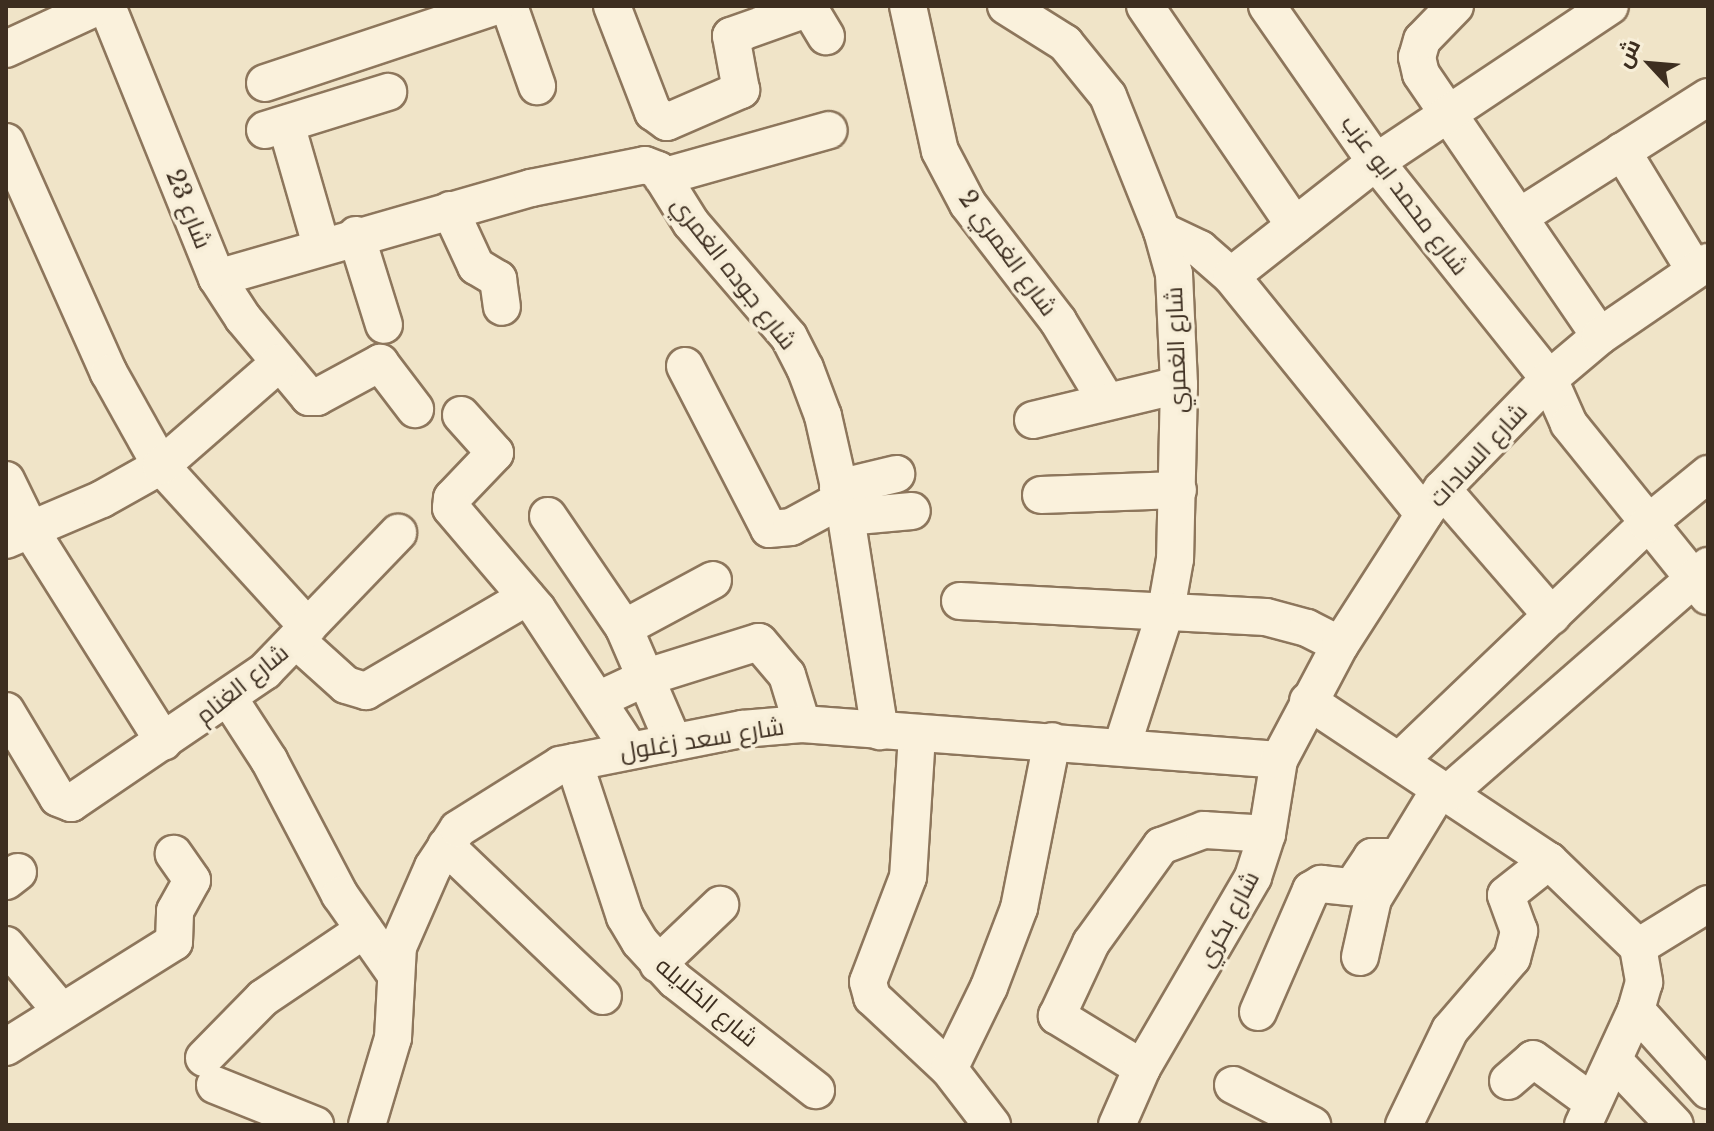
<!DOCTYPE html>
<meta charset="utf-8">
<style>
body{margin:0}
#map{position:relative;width:1714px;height:1131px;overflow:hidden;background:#f0e4c8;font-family:"Libre Baskerville",Cairo,serif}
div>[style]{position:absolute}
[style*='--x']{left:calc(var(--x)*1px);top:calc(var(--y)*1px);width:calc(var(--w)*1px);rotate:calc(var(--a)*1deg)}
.roads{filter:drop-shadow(2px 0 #8d765c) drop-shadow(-2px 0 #8d765c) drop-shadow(0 2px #8d765c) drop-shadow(0 -2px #8d765c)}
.street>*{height:36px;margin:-18px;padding:0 18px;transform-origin:18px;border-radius:18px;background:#faf1dc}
span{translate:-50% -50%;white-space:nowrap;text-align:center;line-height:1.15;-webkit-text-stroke:7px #f7eed8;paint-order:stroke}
.street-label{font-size:24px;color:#3d2e20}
.frame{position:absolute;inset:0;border:8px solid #3d2e20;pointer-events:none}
.north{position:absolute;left:1610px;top:24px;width:80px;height:80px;-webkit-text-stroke:6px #f7eed8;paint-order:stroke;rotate:296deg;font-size:22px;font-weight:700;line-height:32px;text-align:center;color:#3d2e20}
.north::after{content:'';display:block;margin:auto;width:28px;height:36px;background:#3d2e20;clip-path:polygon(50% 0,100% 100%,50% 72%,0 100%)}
</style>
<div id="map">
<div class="roads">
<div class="street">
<div style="--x:107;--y:6;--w:293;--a:68"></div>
<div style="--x:217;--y:278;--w:48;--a:57"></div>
<div style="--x:243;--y:318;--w:103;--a:50.1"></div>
<div style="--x:309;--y:397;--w:8;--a:0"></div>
<div style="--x:317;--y:397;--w:72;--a:-28.4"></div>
<div style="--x:380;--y:363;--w:58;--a:52.7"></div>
<div style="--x:509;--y:6;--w:85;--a:70.7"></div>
<div style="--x:612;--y:6;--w:114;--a:68.9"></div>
<div style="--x:653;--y:112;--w:17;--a:36"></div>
<div style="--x:667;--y:122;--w:81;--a:-23.4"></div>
<div style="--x:741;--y:90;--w:55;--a:-100.5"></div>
<div style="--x:731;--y:36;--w:83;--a:-19.7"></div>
<div style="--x:809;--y:8;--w:33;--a:59"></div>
<div style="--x:908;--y:6;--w:148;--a:77.6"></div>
<div style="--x:940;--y:151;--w:60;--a:62.2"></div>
<div style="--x:968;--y:204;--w:148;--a:52.4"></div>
<div style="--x:1058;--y:321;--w:91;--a:58.9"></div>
<div style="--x:1006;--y:6;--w:70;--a:32.1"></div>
<div style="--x:1065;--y:43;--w:68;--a:50.9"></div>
<div style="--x:1108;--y:96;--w:145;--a:68.2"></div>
<div style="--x:1162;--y:231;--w:45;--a:74.4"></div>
<div style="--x:1174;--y:274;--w:111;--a:87.4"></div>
<div style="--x:1179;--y:385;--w:174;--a:91.3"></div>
<div style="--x:1175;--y:559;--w:52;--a:100"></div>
<div style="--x:1166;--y:610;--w:143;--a:107.9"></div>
<div style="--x:1145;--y:6;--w:266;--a:55.7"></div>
<div style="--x:1267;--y:6;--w:190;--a:55.1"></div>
<div style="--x:1376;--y:162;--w:278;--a:51.4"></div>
<div style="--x:1549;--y:379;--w:49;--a:66"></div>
<div style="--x:1569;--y:424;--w:221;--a:51.1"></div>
<div style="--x:1455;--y:6;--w:47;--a:134.1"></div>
<div style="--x:1422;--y:40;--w:18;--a:106"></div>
<div style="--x:1417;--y:57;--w:17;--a:77"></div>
<div style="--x:1421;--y:74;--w:317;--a:55.7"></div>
<div style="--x:6;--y:49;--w:102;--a:-24.8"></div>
<div style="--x:265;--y:83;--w:244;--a:-18.4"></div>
<div style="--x:286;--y:124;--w:126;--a:73.9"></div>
<div style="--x:265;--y:130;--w:129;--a:-17.2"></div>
<div style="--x:6;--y:142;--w:253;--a:66"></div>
<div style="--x:109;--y:373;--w:107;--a:60.8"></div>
<div style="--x:161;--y:466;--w:218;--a:47.6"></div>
<div style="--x:1622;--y:151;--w:138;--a:58.6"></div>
<div style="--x:662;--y:177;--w:173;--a:-15.7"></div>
<div style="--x:450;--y:210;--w:62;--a:65.1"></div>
<div style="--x:476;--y:266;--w:26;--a:31"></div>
<div style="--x:498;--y:279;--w:28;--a:82"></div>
<div style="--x:1519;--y:217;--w:224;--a:-32.4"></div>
<div style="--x:1162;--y:231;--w:42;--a:25.3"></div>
<div style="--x:1200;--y:249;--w:41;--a:41.1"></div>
<div style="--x:1231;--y:276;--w:306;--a:51"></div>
<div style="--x:356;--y:235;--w:94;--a:72.7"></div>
<div style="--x:1231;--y:276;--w:184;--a:-38.2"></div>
<div style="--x:1376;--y:162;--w:281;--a:-33.7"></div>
<div style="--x:217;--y:278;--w:327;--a:-16"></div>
<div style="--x:531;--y:188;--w:116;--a:-11.4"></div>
<div style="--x:645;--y:165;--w:14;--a:21"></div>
<div style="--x:658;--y:170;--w:62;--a:58.1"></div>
<div style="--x:691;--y:223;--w:150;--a:49.3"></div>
<div style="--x:789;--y:337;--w:35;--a:63"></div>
<div style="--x:805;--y:368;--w:51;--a:69.4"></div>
<div style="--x:823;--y:416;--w:104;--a:77.2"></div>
<div style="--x:846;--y:517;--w:217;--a:81"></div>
<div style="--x:685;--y:366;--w:183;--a:62.7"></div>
<div style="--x:769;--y:529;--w:22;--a:-5"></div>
<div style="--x:791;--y:527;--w:57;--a:-28.4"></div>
<div style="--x:461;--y:415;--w:51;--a:48.2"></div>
<div style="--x:495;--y:453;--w:62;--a:133.7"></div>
<div style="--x:452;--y:498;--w:10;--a:96"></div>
<div style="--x:451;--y:508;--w:133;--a:49.6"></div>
<div style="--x:537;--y:609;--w:168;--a:56.7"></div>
<div style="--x:1033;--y:420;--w:150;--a:-13.5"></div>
<div style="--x:6;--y:480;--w:57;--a:63.9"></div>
<div style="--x:31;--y:531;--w:249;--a:57.8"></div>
<div style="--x:838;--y:488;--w:60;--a:-13.6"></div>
<div style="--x:1442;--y:489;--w:168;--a:49.1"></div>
<div style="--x:1041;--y:495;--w:137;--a:-2.1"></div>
<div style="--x:548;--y:516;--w:135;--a:55.8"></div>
<div style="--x:624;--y:628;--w:123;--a:66.6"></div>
<div style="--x:846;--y:517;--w:66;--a:-5.2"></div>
<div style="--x:6;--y:540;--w:104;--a:-23.1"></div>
<div style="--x:102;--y:499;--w:68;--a:-29.2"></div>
<div style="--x:161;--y:466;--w:157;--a:-41.1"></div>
<div style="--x:960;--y:601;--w:306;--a:3"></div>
<div style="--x:1266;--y:617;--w:42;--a:15"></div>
<div style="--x:1307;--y:628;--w:37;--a:27"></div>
<div style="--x:624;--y:628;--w:101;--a:-28.3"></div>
<div style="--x:296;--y:640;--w:67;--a:42"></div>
<div style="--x:346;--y:685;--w:21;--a:17"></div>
<div style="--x:366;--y:691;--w:186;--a:-30.3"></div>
<div style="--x:600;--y:699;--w:52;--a:-25.1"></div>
<div style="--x:647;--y:677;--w:117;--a:-17.4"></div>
<div style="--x:759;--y:642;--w:43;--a:49.7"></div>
<div style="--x:787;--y:675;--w:51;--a:73"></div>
<div style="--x:230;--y:700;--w:72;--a:57"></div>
<div style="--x:269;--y:760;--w:153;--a:62.3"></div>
<div style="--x:340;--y:895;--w:94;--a:55"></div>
<div style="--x:1308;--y:701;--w:289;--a:33.6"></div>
<div style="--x:1549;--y:861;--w:124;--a:44"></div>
<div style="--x:1638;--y:947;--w:36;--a:80"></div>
<div style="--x:1644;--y:982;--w:29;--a:106"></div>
<div style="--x:1636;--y:1010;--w:127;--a:114.7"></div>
<div style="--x:6;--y:711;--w:101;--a:59.1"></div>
<div style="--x:58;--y:798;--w:14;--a:21"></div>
<div style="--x:71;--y:803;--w:235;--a:-34.2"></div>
<div style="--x:265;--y:671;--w:192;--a:-46.1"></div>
<div style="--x:917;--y:735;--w:142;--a:93.6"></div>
<div style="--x:908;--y:877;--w:112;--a:110.9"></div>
<div style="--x:868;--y:982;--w:16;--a:75"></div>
<div style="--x:872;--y:997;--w:105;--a:43.1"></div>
<div style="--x:949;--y:1069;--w:71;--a:52.5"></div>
<div style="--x:1399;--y:761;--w:343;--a:-43.7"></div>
<div style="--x:1647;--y:524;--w:79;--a:-39.3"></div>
<div style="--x:574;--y:762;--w:163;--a:71.8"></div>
<div style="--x:625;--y:917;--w:29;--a:59"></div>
<div style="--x:640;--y:942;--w:52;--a:47.4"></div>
<div style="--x:675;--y:980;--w:179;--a:38"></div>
<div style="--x:1447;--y:794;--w:347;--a:-41.1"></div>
<div style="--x:446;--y:846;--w:217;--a:43.7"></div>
<div style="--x:6;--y:881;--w:15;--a:-37"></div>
<div style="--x:6;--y:945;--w:86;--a:50.2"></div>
<div style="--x:1638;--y:947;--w:82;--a:-31.6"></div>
<div style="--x:1360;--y:957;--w:59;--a:-77.4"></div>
<div style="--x:1373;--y:899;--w:129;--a:-58.7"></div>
<div style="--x:658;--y:964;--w:86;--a:-43.6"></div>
<div style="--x:1636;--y:1010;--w:108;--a:48"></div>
<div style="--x:1258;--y:1012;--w:133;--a:-66.5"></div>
<div style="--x:1311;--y:890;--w:12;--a:-31"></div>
<div style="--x:1321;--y:884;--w:31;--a:6"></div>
<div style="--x:1352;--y:887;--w:36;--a:-56"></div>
<div style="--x:1372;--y:857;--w:22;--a:0"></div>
<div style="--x:6;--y:1047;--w:198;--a:-32"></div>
<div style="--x:174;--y:942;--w:31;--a:-88"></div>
<div style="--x:175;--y:911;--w:35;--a:-61"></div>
<div style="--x:192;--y:880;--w:32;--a:-125"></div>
<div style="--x:204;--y:1058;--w:84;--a:-45.5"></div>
<div style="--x:263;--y:998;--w:122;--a:-34"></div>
<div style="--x:1614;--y:1061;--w:88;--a:46.4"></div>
<div style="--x:1142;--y:1068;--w:100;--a:-148.5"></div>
<div style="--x:1057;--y:1016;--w:81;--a:-65"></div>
<div style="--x:1091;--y:943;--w:120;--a:-54.2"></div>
<div style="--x:1161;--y:846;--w:46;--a:-20.4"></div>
<div style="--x:1204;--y:830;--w:63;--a:3.6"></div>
<div style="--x:949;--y:1069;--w:91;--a:-64"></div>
<div style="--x:989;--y:987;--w:85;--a:-69.2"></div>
<div style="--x:1019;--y:908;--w:170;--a:-78.8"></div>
<div style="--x:1508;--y:1081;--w:33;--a:-41"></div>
<div style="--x:1533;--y:1059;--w:73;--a:36.1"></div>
<div style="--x:215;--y:1085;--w:108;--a:21.8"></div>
<div style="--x:1233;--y:1085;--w:89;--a:26.9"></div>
<div style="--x:367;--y:1125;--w:91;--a:-73.4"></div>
<div style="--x:393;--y:1038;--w:91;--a:-86.9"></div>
<div style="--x:398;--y:947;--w:87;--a:-66.4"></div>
<div style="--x:433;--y:867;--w:45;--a:-56.7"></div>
<div style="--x:458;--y:829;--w:120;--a:-32.1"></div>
<div style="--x:560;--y:765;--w:186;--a:-11.2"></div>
<div style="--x:742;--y:729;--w:60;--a:-4.8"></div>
<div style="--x:802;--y:724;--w:478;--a:4.3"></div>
<div style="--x:1117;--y:1125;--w:62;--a:-66.3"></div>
<div style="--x:1142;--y:1068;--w:221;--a:-59.8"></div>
<div style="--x:1253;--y:877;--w:45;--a:-72"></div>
<div style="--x:1267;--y:834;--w:75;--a:-80.8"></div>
<div style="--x:1279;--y:760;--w:130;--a:-62.1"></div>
<div style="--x:1340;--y:645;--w:156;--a:-57.3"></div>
<div style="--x:1424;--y:514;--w:31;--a:-54"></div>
<div style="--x:1442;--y:489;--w:153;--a:-45.8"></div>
<div style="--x:1549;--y:379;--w:67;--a:-40.1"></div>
<div style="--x:1600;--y:336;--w:131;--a:-34.4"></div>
<div style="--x:1404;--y:1125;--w:106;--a:-64.2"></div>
<div style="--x:1450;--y:1030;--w:95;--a:-49.3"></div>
<div style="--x:1512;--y:958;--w:28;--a:-75"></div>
<div style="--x:1519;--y:931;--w:38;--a:-110"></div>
<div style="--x:1506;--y:895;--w:55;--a:-38.3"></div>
</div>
</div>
<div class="street-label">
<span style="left:1405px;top:195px;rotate:53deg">شارع محمد ابو عزب</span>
<span style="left:189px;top:209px;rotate:68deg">شارع 23</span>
<span style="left:1008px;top:253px;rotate:54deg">شارع الغمري 2</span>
<span style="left:734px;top:273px;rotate:52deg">شارع جوده الغمري</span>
<span style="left:1176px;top:350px;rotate:-92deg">شارع الغمري</span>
<span style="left:1478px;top:455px;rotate:-47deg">شارع السادات</span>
<span style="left:242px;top:684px;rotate:-39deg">شارع الغنام</span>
<span style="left:702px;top:739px;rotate:-9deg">شارع سعد زغلول</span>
<span style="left:1228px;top:919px;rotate:-62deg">شارع بكري</span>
<span style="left:707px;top:1002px;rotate:40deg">شارع الخلايله</span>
</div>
<div class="frame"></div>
<div class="north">ش</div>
</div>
